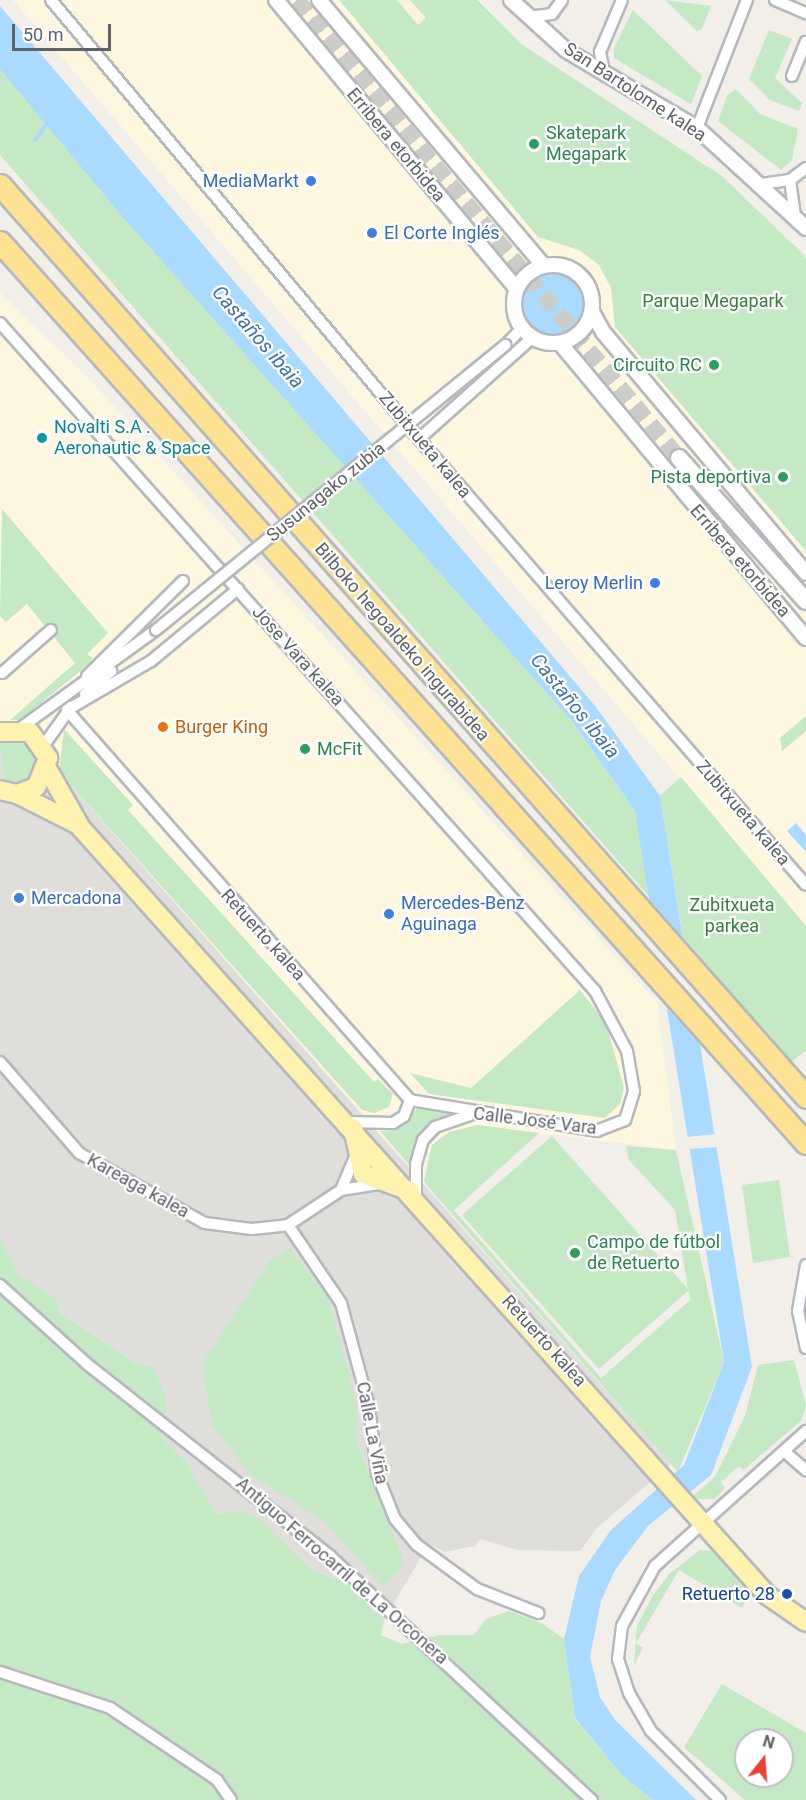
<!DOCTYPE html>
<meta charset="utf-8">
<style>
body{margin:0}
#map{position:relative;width:806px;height:1800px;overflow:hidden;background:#f1efe8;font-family:Roboto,sans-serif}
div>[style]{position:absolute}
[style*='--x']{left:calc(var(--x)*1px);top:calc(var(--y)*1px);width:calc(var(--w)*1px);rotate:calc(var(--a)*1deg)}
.commercial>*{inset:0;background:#fef7e0}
.industrial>*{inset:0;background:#e0deda}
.green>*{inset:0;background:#c5e8c5}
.sand>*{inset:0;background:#fbf3d9}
.water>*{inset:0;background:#aadaff}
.round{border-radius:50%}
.pier>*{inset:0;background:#f1efe8}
.stream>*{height:4px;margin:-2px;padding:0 2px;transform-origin:2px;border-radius:2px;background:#aadaff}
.secondary-tunnel>*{height:16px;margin-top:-8px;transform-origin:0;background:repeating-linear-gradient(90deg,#ccccc8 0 16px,transparent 0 24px)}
.roads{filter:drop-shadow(2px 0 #b5b8bc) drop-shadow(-2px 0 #b5b8bc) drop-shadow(0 2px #b5b8bc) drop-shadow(0 -2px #b5b8bc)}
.minor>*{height:10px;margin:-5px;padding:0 5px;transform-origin:5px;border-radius:5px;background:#fff}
.tertiary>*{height:14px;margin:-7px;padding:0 7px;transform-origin:7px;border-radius:7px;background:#fff}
.tertiary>.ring{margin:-7px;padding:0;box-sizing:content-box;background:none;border:14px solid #fff;border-radius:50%}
.secondary>*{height:16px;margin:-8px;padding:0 8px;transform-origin:8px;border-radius:8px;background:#fff}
.primary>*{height:18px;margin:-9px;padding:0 9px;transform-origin:9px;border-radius:9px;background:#fff2af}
.motorway>*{height:21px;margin:-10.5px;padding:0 10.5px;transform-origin:10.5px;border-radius:10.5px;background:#fde293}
.bridges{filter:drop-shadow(2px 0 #b5b8bc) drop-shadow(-2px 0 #b5b8bc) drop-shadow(0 2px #b5b8bc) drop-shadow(0 -2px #b5b8bc)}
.minor-bridge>*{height:10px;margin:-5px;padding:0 5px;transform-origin:5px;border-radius:5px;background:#fff}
.dots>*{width:16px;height:16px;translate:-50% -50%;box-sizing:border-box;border:3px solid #fff;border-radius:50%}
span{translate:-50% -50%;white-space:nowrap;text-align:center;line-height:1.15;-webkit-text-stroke:4.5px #fff;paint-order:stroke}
.street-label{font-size:18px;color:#5f6368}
.leisure-label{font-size:18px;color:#27864d}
.left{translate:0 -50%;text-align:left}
.right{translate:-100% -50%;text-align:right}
.shop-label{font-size:18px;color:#366cbe}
.park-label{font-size:18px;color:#348238}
.culture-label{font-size:18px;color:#0d838f}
.food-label{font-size:18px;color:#c56008}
.transit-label{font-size:18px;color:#164399}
.water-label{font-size:20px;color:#4174aa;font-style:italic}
.north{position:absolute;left:734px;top:1728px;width:60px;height:60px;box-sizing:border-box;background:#fff;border:2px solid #bfc1c3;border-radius:50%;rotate:17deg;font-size:16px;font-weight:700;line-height:24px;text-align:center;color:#5f6368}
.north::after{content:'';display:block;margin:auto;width:21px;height:27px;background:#ea4335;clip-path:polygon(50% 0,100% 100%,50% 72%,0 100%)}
.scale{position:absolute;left:12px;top:24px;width:99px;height:27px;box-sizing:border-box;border:3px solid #5f6368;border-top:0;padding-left:8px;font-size:18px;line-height:21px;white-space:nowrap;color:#5f6368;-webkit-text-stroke:4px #fff;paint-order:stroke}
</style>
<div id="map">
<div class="commercial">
<div style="clip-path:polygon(13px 0,480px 0,532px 58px,705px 164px,806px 258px,806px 926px)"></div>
<div style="clip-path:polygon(0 293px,90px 380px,657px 1002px,676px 1150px,477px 1125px,427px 1153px,424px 1182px,59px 772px,0 744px)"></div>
</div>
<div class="industrial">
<div style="clip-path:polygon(0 744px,59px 772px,671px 1464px,597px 1528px,580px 1551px,517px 1550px,480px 1539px,475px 1546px,445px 1552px,429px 1544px,384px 1620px,348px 1583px,312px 1570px,259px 1518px,239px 1510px,217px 1514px,185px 1460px,162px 1438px,167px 1400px,136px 1363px,60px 1313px,56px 1298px,19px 1274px,0 1238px)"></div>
</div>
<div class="green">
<div style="clip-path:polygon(339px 0,478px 0,521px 44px,722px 176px,800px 251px,806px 258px,806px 551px,615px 327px,611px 288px,599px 265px,579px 250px,538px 237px)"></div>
<div style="clip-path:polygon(665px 0,711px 6px,702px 29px,697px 31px)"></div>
<div style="clip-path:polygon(633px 10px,702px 76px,691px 104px,614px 58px,614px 48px)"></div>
<div style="clip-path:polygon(769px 30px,792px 39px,775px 78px,802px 103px,799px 111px,770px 100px,749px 79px)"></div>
<div style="clip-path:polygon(0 68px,572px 721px,635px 811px,653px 901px,0 155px)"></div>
<div style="clip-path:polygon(736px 89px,760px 114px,798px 129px,792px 160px,781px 170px,718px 121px,727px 96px)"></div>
<div style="clip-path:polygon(2px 509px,108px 633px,87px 654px,93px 658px,83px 669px,20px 720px,10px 720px,75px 663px,27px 604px,6px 622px,0 616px)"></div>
<div style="clip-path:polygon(806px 716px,806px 731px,782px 751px,780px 738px)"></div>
<div style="clip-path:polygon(64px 729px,133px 805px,128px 810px,374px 1082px,378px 1079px,393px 1094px,389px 1107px,374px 1113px,362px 1110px,59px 772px)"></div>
<div style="clip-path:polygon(25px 736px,41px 755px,34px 778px,20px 785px,4px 783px,0 740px)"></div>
<div style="clip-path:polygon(681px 777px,806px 926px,806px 1050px,791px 1062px,683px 937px,660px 796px)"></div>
<div style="clip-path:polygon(580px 990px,606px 1023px,624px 1088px,620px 1104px,605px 1118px,429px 1094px,410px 1073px,471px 1088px)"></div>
<div style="clip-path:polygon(418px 1108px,457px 1115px,420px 1135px,410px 1166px,380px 1131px,398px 1129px)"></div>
<div style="clip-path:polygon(477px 1125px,539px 1133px,454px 1210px,601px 1378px,690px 1300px,689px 1290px,599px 1369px,462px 1215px,552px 1136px,688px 1289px,675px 1210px,629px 1160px,626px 1146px,676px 1150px,724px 1362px,678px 1472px,424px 1182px,432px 1145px,449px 1132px)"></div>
<div style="clip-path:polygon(779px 1180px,790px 1257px,753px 1263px,742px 1185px)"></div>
<div style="clip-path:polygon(0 1238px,19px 1274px,56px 1298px,60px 1313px,136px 1363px,154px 1368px,167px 1400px,162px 1438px,185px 1460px,217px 1514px,239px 1510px,259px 1518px,312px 1570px,348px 1583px,384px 1620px,381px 1635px,402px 1644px,440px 1635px,474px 1635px,486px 1619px,509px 1611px,543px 1624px,564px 1639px,575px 1719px,621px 1774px,653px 1800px,0 1800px)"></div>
<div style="clip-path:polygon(290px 1248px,328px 1297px,356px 1403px,358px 1446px,404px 1563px,384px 1588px,325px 1522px,251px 1475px,212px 1425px,202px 1363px,270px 1260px)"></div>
<div style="clip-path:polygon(794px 1360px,806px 1405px,801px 1421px,743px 1470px,739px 1466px,721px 1482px,725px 1488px,715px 1499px,698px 1499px,694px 1495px,715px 1477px,745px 1416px,758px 1365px)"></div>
<div style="clip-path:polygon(700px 1550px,712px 1551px,750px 1593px,742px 1608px,679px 1570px,636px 1643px,643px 1648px,634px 1665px,637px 1626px,652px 1597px,669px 1574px)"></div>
<div style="clip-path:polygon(evenodd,722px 1684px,806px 1733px,806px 1800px,745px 1800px,684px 1747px,722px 1684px,746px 1740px,782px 1740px,782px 1776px,746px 1776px,746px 1740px)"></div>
</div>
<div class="sand">
<div style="clip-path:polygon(397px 0,410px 0,426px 18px,418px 25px)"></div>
</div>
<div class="water">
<div style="clip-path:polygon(0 6px,596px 707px,660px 796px,752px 1367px,711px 1475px,648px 1526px,615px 1570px,601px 1601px,590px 1657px,600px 1697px,616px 1721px,696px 1800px,653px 1800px,621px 1774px,575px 1718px,564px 1639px,579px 1576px,611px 1530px,684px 1465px,724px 1362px,635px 811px,572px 721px,121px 215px,0 69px)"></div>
<div class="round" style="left:523px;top:274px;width:60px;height:60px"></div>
<div style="clip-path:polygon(796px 823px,806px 835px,806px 852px,787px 831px)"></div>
</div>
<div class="pier">
<div style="clip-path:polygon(650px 900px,687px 942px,704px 1049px,666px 1007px)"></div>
<div style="clip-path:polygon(718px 1134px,720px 1147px,688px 1149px,686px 1137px)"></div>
</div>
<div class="stream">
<div style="--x:35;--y:140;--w:24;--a:-54"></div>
</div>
<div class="secondary-tunnel">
<div style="--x:297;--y:0;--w:596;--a:50.17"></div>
</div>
<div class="roads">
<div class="minor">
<div style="--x:51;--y:0;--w:573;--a:50.03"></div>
<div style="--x:419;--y:439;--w:590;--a:49.05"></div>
<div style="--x:775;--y:0;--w:34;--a:23"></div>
<div style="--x:528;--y:17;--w:24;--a:-7"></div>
<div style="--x:552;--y:14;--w:17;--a:-54"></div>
<div style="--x:605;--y:76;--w:25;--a:-102"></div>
<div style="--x:600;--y:52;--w:56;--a:-67.1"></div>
<div style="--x:792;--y:76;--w:37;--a:-68"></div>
<div style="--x:697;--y:128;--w:137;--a:-68.7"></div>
<div style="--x:790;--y:180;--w:36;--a:82"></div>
<div style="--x:761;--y:184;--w:29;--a:-8"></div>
<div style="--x:790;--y:180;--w:20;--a:-37"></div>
<div style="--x:0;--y:323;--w:895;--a:48.31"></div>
<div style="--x:595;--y:991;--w:68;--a:61.9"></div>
<div style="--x:627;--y:1051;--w:41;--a:80.1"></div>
<div style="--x:634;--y:1091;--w:30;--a:107"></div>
<div style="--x:625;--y:1120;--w:30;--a:159"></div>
<div style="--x:597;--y:1131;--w:190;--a:-170.6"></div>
<div style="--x:506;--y:345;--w:23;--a:-47"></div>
<div style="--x:419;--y:439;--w:152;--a:-41.8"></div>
<div style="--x:238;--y:589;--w:113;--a:140.4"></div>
<div style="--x:151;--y:661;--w:97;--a:149.7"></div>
<div style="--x:67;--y:710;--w:519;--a:48.67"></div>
<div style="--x:2;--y:673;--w:65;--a:-41.3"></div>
<div style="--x:87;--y:676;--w:135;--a:-44.7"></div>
<div style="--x:85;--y:694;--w:35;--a:-41"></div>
<div style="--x:19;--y:729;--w:169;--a:-35.9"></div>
<div style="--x:44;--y:745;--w:47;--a:-54.6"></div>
<div style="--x:0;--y:1062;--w:121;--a:49"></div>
<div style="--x:79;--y:1153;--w:144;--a:29.1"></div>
<div style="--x:205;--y:1223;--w:47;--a:7.3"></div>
<div style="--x:252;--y:1229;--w:36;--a:-6"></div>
<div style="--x:288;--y:1225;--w:64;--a:-33.4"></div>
<div style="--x:341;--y:1190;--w:38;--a:-9"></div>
<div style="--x:349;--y:1122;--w:44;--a:1.3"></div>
<div style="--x:393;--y:1123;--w:13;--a:-32"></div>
<div style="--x:404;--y:1116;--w:17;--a:-69"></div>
<div style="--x:341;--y:1190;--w:38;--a:-67"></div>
<div style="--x:416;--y:1197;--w:33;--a:-90"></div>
<div style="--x:416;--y:1164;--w:25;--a:-74"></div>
<div style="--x:423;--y:1140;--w:18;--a:-47"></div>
<div style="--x:435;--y:1127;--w:37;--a:-19"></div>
<div style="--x:288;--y:1225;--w:94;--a:55.8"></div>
<div style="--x:341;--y:1303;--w:107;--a:74.8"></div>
<div style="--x:369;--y:1406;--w:68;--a:83.3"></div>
<div style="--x:377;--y:1474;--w:48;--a:68.2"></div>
<div style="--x:395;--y:1519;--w:34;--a:50"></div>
<div style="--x:417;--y:1545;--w:74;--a:36.3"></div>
<div style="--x:477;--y:1589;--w:66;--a:21.5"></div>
<div style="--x:806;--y:1265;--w:47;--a:99.9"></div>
<div style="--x:798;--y:1311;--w:38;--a:78"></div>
<div style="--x:0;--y:1285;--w:118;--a:42.2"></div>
<div style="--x:87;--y:1364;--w:310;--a:38.3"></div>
<div style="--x:330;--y:1556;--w:358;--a:43"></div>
<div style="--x:785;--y:1452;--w:28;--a:41"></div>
<div style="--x:0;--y:1672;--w:116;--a:18.1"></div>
<div style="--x:110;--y:1708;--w:129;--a:33.9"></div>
<div style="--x:217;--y:1780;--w:24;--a:55"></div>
<div style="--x:720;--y:1800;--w:98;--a:-135"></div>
<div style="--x:651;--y:1731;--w:44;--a:-120.1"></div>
<div style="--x:629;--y:1693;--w:36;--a:-108"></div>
<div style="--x:618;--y:1659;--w:33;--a:-83"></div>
<div style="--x:622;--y:1626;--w:68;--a:-61.2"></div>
<div style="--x:655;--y:1566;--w:203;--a:-41.8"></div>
</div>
<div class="tertiary">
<div style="--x:276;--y:0;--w:376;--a:50.2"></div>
<div style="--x:319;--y:0;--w:348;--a:49.8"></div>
<div style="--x:511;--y:0;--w:74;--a:42.3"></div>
<div style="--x:566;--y:50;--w:152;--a:30.8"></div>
<div style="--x:697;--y:128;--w:148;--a:42.5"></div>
<div class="ring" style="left:514px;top:265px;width:64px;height:64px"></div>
<div style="--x:592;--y:312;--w:23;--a:61"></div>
<div style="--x:603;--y:332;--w:315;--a:49.9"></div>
<div style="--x:560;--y:343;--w:384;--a:50.2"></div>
</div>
<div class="secondary">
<div style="--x:679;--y:458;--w:191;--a:48.4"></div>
</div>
<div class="primary">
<div style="--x:0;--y:732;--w:30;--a:0"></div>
<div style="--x:30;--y:732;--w:32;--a:55"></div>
<div style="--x:48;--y:758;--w:31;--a:112"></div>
<div style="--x:36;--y:787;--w:20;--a:160"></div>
<div style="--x:17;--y:794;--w:17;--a:-167"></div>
<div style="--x:48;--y:770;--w:67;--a:60.4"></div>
<div style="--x:81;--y:828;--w:1029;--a:48.19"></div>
<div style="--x:767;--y:1595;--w:47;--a:34.7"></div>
<div style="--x:17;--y:794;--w:65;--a:26.6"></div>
<div style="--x:353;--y:1128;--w:47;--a:77.7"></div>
<div style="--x:363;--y:1174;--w:50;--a:19.9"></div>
</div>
<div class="motorway">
<div style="--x:0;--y:185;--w:1217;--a:48.53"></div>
<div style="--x:0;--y:242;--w:1209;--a:48.19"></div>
</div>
</div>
<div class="bridges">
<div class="minor-bridge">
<div style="--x:156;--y:630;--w:451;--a:-39.2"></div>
</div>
</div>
<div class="dots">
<div style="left:534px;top:144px;background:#2e9e5b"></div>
<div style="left:311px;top:181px;background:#3f7fe0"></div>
<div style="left:372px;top:233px;background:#3f7fe0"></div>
<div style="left:714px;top:365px;background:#2e9e5b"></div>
<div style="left:42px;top:438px;background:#0f9aa8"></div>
<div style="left:783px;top:477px;background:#2e9e5b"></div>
<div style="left:655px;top:583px;background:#3f7fe0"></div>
<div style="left:163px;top:727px;background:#e8710a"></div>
<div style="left:305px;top:749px;background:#2e9e5b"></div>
<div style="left:19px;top:898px;background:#3f7fe0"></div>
<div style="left:389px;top:914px;background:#3f7fe0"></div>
<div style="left:575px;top:1253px;background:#2e9e5b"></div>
<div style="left:787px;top:1594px;background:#1a4fb4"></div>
</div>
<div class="street-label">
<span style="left:635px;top:92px;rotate:33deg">San Bartolome kalea</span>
<span style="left:396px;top:145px;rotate:50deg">Erribera etorbidea</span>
<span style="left:425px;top:445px;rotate:50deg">Zubitxueta kalea</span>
<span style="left:326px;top:492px;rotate:-39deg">Susunagako zubia</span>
<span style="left:740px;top:561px;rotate:49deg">Erribera etorbidea</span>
<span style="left:402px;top:642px;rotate:49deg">Bilboko hegoaldeko ingurabidea</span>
<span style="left:298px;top:656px;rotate:48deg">Jose Vara kalea</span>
<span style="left:743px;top:813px;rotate:49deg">Zubitxueta kalea</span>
<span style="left:263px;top:935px;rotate:48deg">Retuerto kalea</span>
<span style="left:535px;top:1121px;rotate:7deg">Calle José Vara</span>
<span style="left:138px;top:1186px;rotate:29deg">Kareaga kalea</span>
<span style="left:544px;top:1341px;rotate:48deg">Retuerto kalea</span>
<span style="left:372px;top:1433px;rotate:79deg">Calle La Viña</span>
<span style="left:342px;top:1571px;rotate:41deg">Antiguo Ferrocarril de La Orconera</span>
</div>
<div class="leisure-label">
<span class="left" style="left:546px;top:144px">Skatepark<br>Megapark</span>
<span class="right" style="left:702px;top:365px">Circuito RC</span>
<span class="right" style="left:771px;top:477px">Pista deportiva</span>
<span class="left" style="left:317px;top:749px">McFit</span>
<span class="left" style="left:587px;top:1253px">Campo de fútbol<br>de Retuerto</span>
</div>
<div class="shop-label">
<span class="right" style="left:299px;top:181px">MediaMarkt</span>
<span class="left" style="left:384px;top:233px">El Corte Inglés</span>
<span class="right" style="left:643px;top:583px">Leroy Merlin</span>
<span class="left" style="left:31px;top:898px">Mercadona</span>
<span class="left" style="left:401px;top:914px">Mercedes-Benz<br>Aguinaga</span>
</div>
<div class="park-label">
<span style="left:713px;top:301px">Parque Megapark</span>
<span style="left:732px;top:916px">Zubitxueta<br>parkea</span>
</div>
<div class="culture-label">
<span class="left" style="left:54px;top:438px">Novalti S.A .<br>Aeronautic &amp; Space</span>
</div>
<div class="food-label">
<span class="left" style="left:175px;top:727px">Burger King</span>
</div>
<div class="transit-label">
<span class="right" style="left:775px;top:1594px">Retuerto 28</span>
</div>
<div class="water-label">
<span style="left:258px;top:337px;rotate:49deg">Castaños ibaia</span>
<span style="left:575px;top:706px;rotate:51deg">Castaños ibaia</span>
</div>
<div class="north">N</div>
<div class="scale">50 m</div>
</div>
